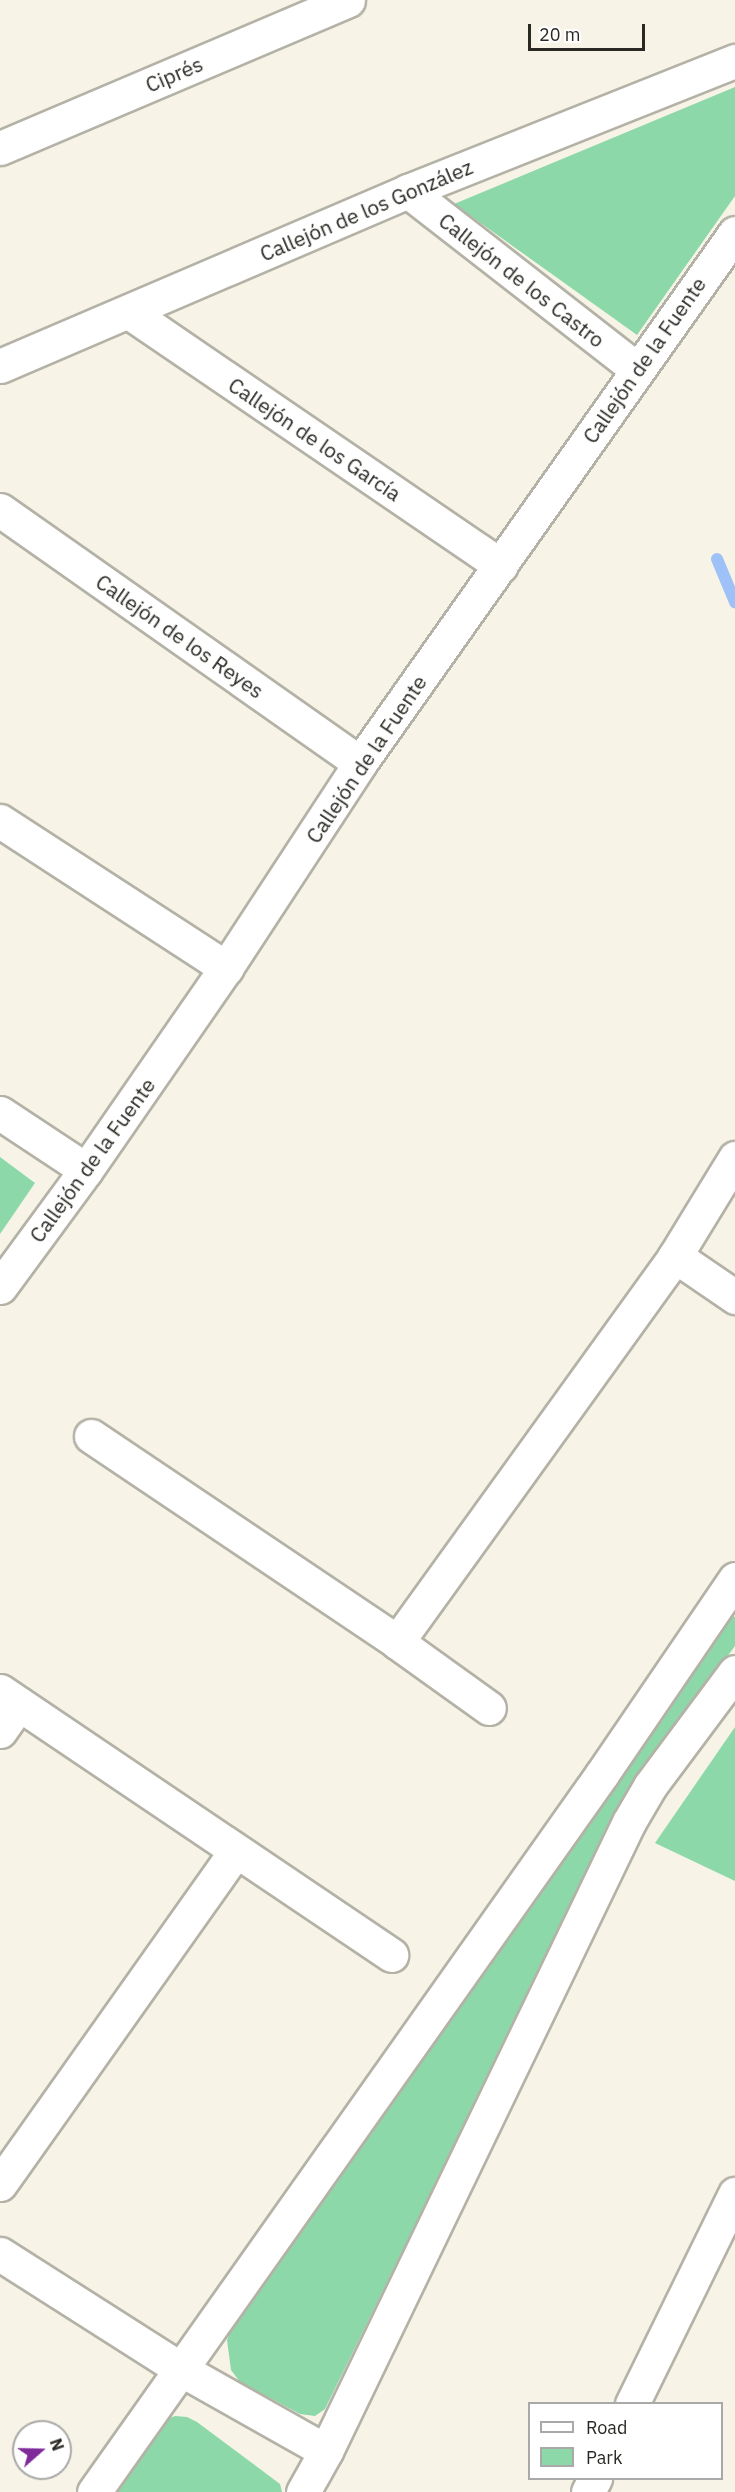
<!DOCTYPE html>
<meta charset="utf-8">
<style>
body{margin:0}
#map{position:relative;width:735px;height:2492px;overflow:hidden;background:#f7f4e7;font-family:"IBM Plex Sans",sans-serif}
div>[style]{position:absolute}
[style*='--x']{left:calc(var(--x)*1px);top:calc(var(--y)*1px);width:calc(var(--w)*1px);rotate:calc(var(--a)*1deg)}
.green>*{inset:0;background:#8cd8a8}
.stream>*{height:12px;margin:-6px;padding:0 6px;transform-origin:6px;border-radius:6px;background:#9ec1f7}
.roads{filter:drop-shadow(2px 0 #b4b2a6) drop-shadow(-2px 0 #b4b2a6) drop-shadow(0 2px #b4b2a6) drop-shadow(0 -2px #b4b2a6)}
.minor>*{height:33px;margin:-16.5px;padding:0 16.5px;transform-origin:16.5px;border-radius:16.5px;background:#fff}
span{translate:-50% -50%;white-space:nowrap;text-align:center;line-height:1.15;-webkit-text-stroke:5px #fff;paint-order:stroke}
.street-label{font-size:21px;color:#292823}
.legend{position:absolute;left:528px;top:2402px;width:195px;height:78px;box-sizing:border-box;background:#fff;border:2px solid #a9a9a7;margin:0;padding:8px 10px;list-style:none;font-size:18px;color:#292823}
.legend li{display:flex;align-items:center;gap:12px;height:30px}
.legend b{width:30px;border:2px solid #a9a9a7}
.north{position:absolute;left:12px;top:2420px;width:60px;height:60px;box-sizing:border-box;background:#fff;border:2px solid #a9a9a7;border-radius:50%;rotate:70deg;font-size:16px;font-weight:700;line-height:24px;text-align:center;color:#292823}
.north::after{content:'';display:block;margin:auto;width:21px;height:27px;background:#7f2b9a;clip-path:polygon(50% 0,100% 100%,50% 72%,0 100%)}
.scale{position:absolute;left:528px;top:24px;width:117px;height:27px;box-sizing:border-box;border:3px solid #292823;border-top:0;padding-left:8px;font-size:18px;line-height:21px;white-space:nowrap;color:#292823;-webkit-text-stroke:4px #fff;paint-order:stroke}
</style>
<div id="map">
<div class="green">
<div style="clip-path:polygon(735px 87px,735px 196px,637px 335px,454px 204px)"></div>
<div style="clip-path:polygon(0 1157px,35px 1183px,0 1234px)"></div>
<div style="clip-path:polygon(727px 1612px,735px 1617px,735px 1646px,698px 1696px,541px 1969px,325px 2409px,315px 2416px,300px 2414px,240px 2382px,231px 2370px,227px 2340px,238px 2314px,403px 2084px,471px 1978px,650px 1733px)"></div>
<div style="clip-path:polygon(735px 1727px,735px 1881px,655px 1843px)"></div>
<div style="clip-path:polygon(175px 2416px,187px 2417px,197px 2422px,280px 2484px,282px 2492px,112px 2492px,159px 2427px,167px 2419px)"></div>
</div>
<div class="stream">
<div style="--x:717;--y:559;--w:47;--a:67.3"></div>
</div>
<div class="roads">
<div class="minor">
<div style="--x:0;--y:148;--w:378;--a:-23"></div>
<div style="--x:408;--y:191;--w:290;--a:37.9"></div>
<div style="--x:129;--y:312;--w:450;--a:34.3"></div>
<div style="--x:0;--y:366;--w:444;--a:-23.2"></div>
<div style="--x:408;--y:191;--w:352;--a:-21.7"></div>
<div style="--x:0;--y:510;--w:440;--a:35.1"></div>
<div style="--x:0;--y:821;--w:270;--a:33"></div>
<div style="--x:0;--y:1113;--w:103;--a:33.5"></div>
<div style="--x:675;--y:1256;--w:73;--a:34.3"></div>
<div style="--x:0;--y:1287;--w:145;--a:-53.7"></div>
<div style="--x:86;--y:1170;--w:246;--a:-55.3"></div>
<div style="--x:226;--y:968;--w:245;--a:-56.8"></div>
<div style="--x:360;--y:763;--w:649;--a:-54.72"></div>
<div style="--x:91;--y:1436;--w:369;--a:33.9"></div>
<div style="--x:397;--y:1642;--w:113;--a:35.7"></div>
<div style="--x:397;--y:1642;--w:476;--a:-54.2"></div>
<div style="--x:675;--y:1256;--w:115;--a:-58.5"></div>
<div style="--x:0;--y:1691;--w:472;--a:34"></div>
<div style="--x:0;--y:1731;--w:33;--a:-55"></div>
<div style="--x:0;--y:2184;--w:408;--a:-54.7"></div>
<div style="--x:0;--y:2254;--w:216;--a:32.5"></div>
<div style="--x:182;--y:2370;--w:165;--a:29.4"></div>
<div style="--x:632;--y:2404;--w:234;--a:-63.9"></div>
<div style="--x:94;--y:2492;--w:880;--a:-54.72"></div>
<div style="--x:602;--y:1774;--w:236;--a:-55.7"></div>
<div style="--x:303;--y:2492;--w:47;--a:-60.7"></div>
<div style="--x:326;--y:2451;--w:698;--a:-64.28"></div>
<div style="--x:629;--y:1822;--w:42;--a:-59.7"></div>
<div style="--x:650;--y:1786;--w:142;--a:-53.3"></div>
<div style="--x:588;--y:2492;--w:16;--a:-63"></div>
</div>
</div>
<div class="street-label">
<span style="left:174px;top:74px;rotate:-23deg">Ciprés</span>
<span style="left:366px;top:210px;rotate:-23deg">Callejón de los González</span>
<span style="left:522px;top:280px;rotate:38deg">Callejón de los Castro</span>
<span style="left:644px;top:360px;rotate:-55deg">Callejón de la Fuente</span>
<span style="left:315px;top:439px;rotate:34deg">Callejón de los García</span>
<span style="left:180px;top:636px;rotate:35deg">Callejón de los Reyes</span>
<span style="left:366px;top:759px;rotate:-56deg">Callejón de la Fuente</span>
<span style="left:92px;top:1160px;rotate:-54deg">Callejón de la Fuente</span>
</div>
<ul class="legend">
<li><b style="height:8px;background:#fff"></b>Road</li>
<li><b style="height:16px;background:#8cd8a8"></b>Park</li>
</ul>
<div class="north">N</div>
<div class="scale">20 m</div>
</div>
